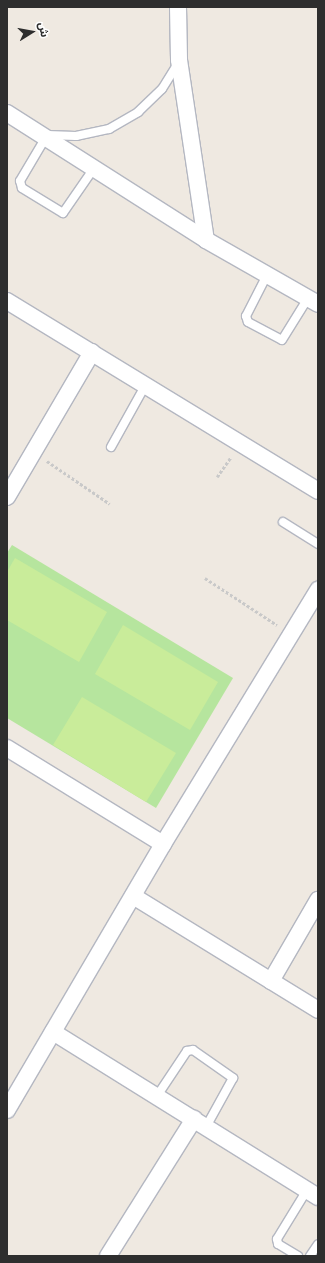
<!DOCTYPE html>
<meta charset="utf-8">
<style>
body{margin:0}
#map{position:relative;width:325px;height:1263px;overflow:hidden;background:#efe9e1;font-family:"Asap Condensed","Noto Sans Arabic",sans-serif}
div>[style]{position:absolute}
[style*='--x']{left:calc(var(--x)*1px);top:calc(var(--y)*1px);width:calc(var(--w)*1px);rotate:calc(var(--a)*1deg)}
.green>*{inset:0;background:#b6e59e}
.pitch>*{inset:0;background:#c9ec9a}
.path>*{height:2.5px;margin-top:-1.25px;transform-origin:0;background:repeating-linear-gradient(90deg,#c9c9c9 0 3px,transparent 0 5px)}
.roads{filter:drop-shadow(1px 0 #b4b7c1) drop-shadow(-1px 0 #b4b7c1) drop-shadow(0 1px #b4b7c1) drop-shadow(0 -1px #b4b7c1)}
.lane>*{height:8px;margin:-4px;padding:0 4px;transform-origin:4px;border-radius:4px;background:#fff}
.street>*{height:16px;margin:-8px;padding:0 8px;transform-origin:8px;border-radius:8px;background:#fff}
span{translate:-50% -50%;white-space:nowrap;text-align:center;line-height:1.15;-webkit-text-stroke:3px #fff;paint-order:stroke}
.frame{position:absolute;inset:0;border:8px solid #2e2e2e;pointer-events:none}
.north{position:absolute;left:12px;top:12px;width:40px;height:40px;-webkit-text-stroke:3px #fff;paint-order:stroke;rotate:79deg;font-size:11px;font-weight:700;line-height:16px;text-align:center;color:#2e2e2e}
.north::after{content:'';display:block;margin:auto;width:14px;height:18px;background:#2e2e2e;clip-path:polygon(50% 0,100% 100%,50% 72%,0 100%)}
</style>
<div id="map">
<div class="green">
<div style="clip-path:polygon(12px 545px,233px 678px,156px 808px,7px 718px,7px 553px)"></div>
</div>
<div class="pitch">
<div style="clip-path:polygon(15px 558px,107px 612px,79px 662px,7px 620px,7px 572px)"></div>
<div style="clip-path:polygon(123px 625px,218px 682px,190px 730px,95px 674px)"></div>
<div style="clip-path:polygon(82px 697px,176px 753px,146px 802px,53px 745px)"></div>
</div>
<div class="path">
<div style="--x:47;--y:461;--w:76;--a:34.3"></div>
<div style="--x:217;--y:477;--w:24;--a:-55"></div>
<div style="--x:205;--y:578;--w:86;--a:33.1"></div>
</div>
<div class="roads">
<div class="lane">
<div style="--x:47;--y:135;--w:29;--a:2"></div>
<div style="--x:76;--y:136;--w:34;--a:-12"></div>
<div style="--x:109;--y:129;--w:34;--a:-30"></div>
<div style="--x:138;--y:112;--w:33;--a:-44"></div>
<div style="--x:162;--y:89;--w:31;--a:-58"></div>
<div style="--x:46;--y:137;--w:51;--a:120.6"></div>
<div style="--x:20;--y:181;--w:7;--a:74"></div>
<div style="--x:22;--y:188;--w:48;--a:31.4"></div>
<div style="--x:63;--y:213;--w:55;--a:-55.4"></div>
<div style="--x:267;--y:275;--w:46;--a:117.1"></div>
<div style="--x:246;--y:316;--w:6;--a:72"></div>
<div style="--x:248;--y:322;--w:38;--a:28"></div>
<div style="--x:282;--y:340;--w:49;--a:-58.2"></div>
<div style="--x:111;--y:447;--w:72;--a:-60.9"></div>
<div style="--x:283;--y:522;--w:41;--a:32.2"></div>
<div style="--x:157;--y:1096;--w:54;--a:-56.3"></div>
<div style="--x:187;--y:1051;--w:6;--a:-9"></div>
<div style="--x:193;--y:1050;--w:49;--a:35"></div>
<div style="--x:233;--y:1078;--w:56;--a:118.9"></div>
<div style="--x:298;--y:1256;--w:23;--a:-149"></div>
<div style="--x:278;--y:1244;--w:5;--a:-101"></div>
<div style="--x:277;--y:1239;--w:57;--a:-58.5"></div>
<div style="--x:310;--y:1256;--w:14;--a:-56"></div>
</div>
<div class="street">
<div style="--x:178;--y:7;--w:53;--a:88.9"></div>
<div style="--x:179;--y:60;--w:182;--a:81.5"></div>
<div style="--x:7;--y:113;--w:236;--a:32.5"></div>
<div style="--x:206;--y:240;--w:129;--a:29.7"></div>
<div style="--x:7;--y:301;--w:364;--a:31.4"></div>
<div style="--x:7;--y:497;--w:168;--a:-59.6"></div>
<div style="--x:7;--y:748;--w:183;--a:31.6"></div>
<div style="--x:133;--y:896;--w:217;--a:31.6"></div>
<div style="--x:271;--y:981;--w:94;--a:-59.9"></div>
<div style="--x:53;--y:1032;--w:312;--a:31.9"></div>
<div style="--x:7;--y:1110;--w:308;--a:-59.6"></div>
<div style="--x:163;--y:844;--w:298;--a:-58.6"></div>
<div style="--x:108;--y:1256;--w:162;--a:-57.9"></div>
</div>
</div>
<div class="frame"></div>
<div class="north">ش</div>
</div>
